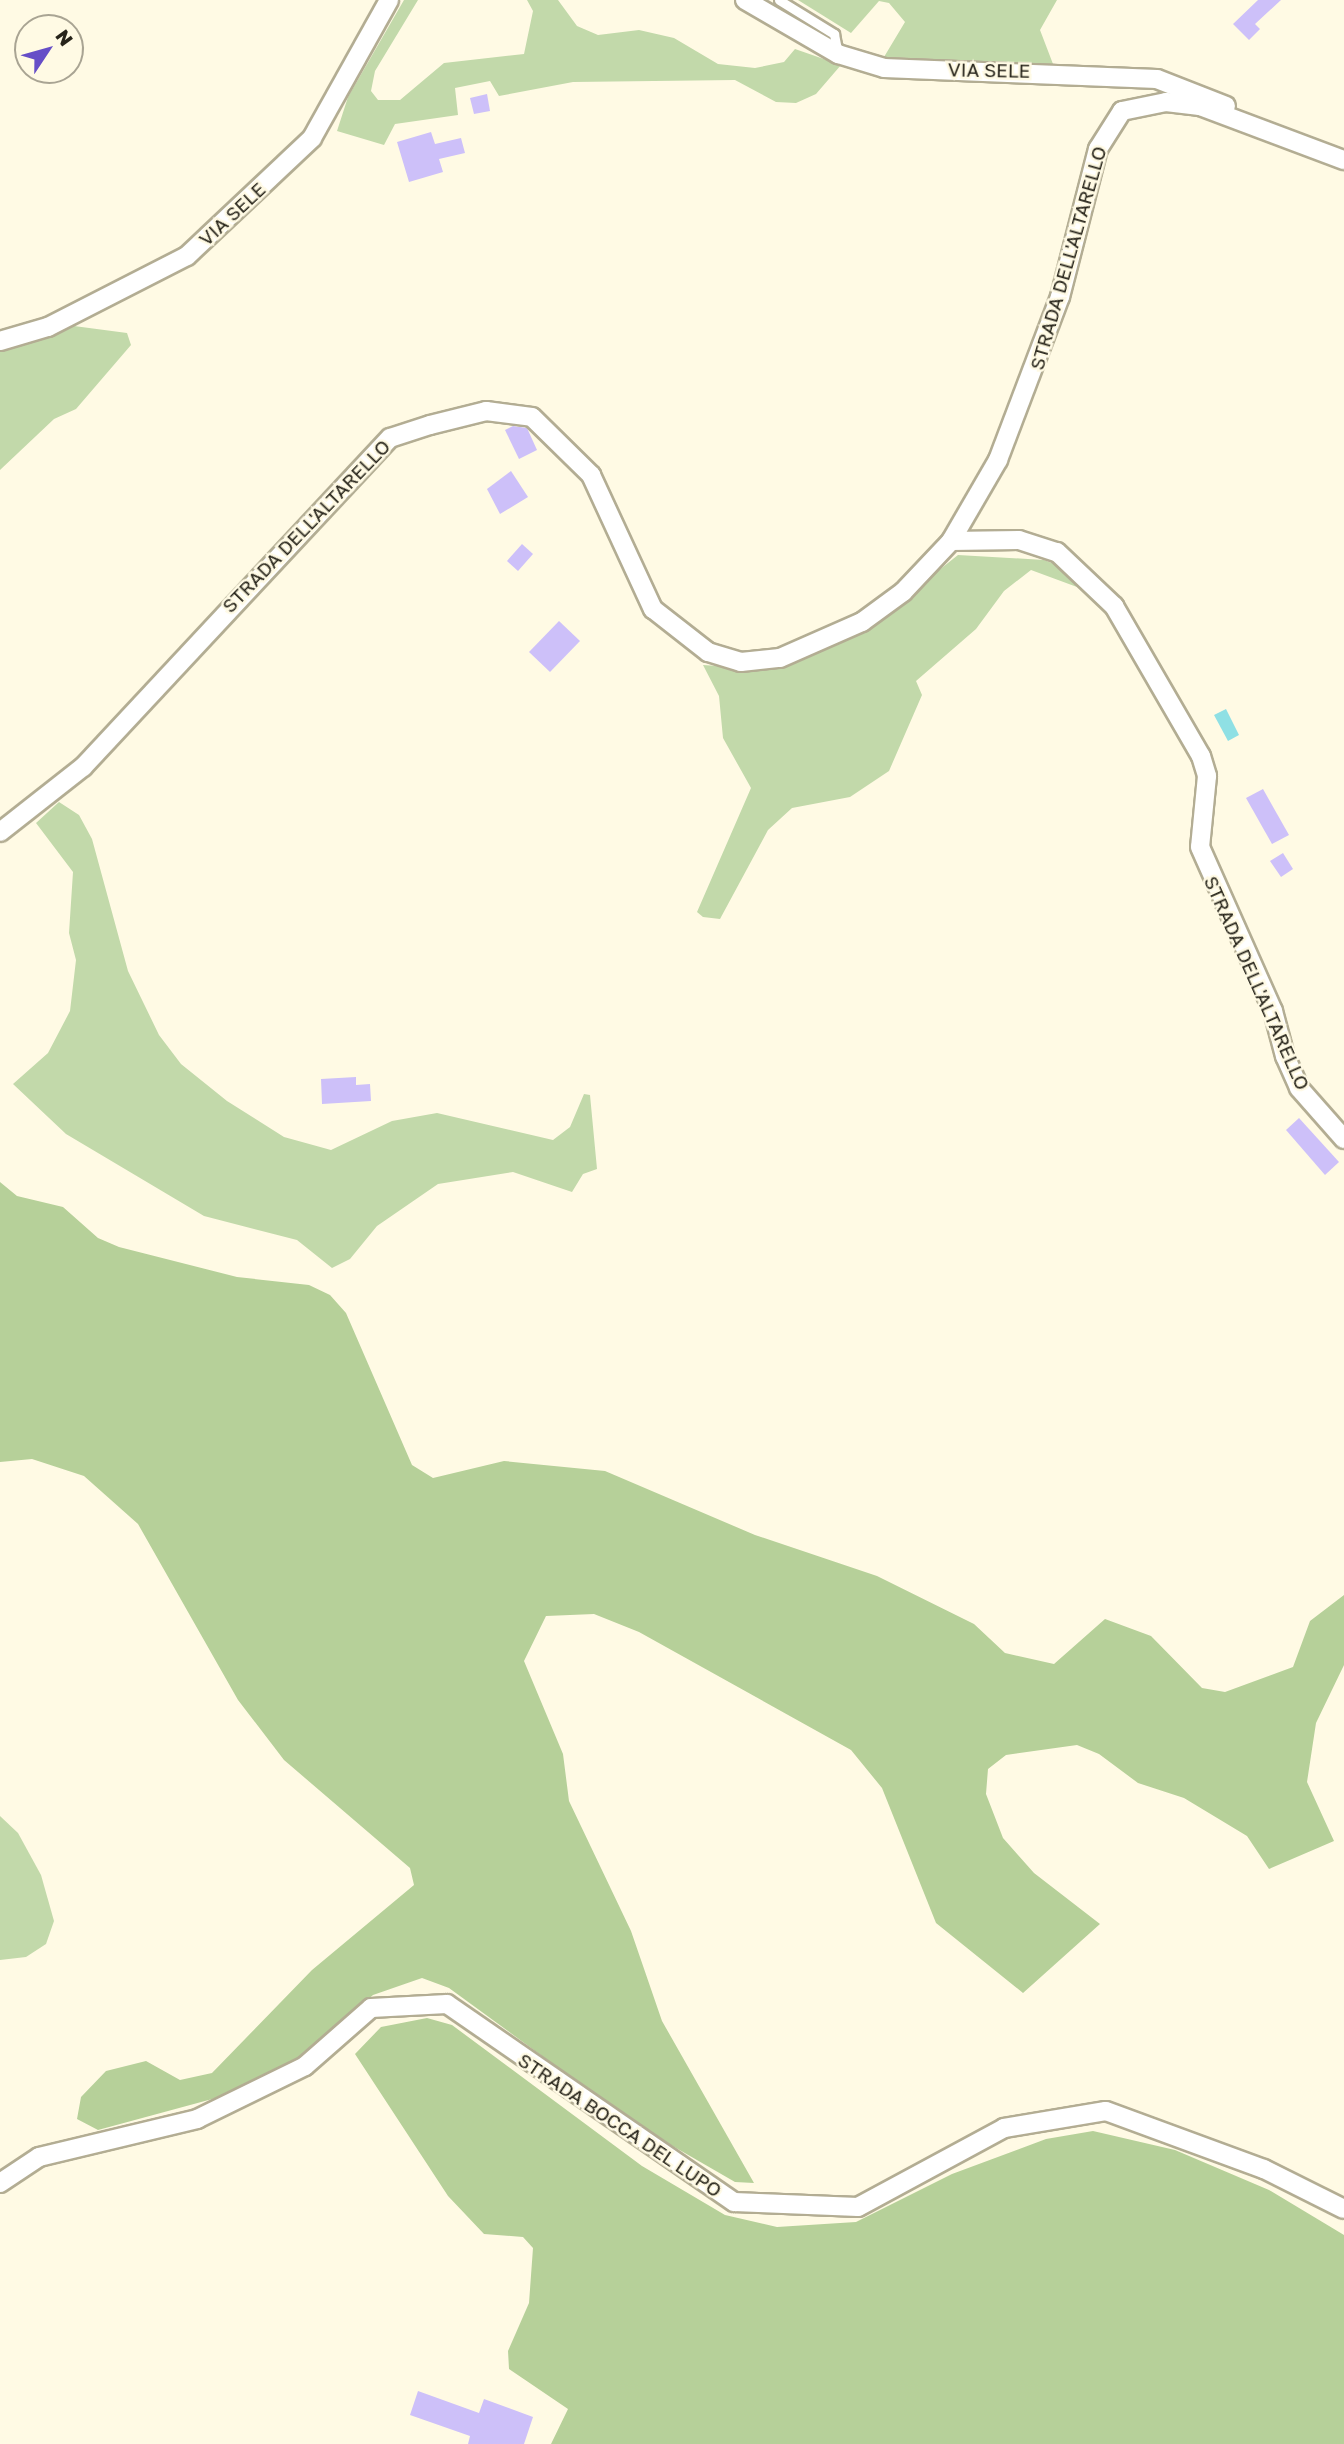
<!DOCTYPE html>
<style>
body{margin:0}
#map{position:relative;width:1344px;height:2444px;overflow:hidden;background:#fffae4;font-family:"Golos Text",sans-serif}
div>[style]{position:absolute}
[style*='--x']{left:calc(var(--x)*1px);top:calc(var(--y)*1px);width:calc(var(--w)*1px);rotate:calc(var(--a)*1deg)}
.green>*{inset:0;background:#c2d9aa}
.forest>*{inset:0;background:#b6d099}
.water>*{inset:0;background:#8fe0e4}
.building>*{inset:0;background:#cdc0f9}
.roads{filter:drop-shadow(2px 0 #b3ad93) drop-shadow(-2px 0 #b3ad93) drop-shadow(0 2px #b3ad93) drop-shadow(0 -2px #b3ad93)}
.service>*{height:9px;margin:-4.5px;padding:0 4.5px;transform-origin:4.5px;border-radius:4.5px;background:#fff}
.minor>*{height:18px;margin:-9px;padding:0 9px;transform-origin:9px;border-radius:9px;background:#fff}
span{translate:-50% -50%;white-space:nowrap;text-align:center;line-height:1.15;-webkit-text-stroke:5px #fffae4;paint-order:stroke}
.street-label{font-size:19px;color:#27241a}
.north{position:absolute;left:14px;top:14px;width:70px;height:70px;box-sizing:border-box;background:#fffae4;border:2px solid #a9a493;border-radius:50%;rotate:54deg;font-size:19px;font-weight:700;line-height:28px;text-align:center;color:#27241a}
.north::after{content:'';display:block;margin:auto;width:24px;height:32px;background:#664ec7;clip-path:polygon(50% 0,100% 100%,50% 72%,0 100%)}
</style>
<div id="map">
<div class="green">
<div style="clip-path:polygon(404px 0,418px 0,375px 71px,371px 91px,378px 100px,400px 100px,444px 63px,524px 54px,533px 11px,527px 0,558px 0,577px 26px,598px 35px,639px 30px,674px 38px,718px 64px,755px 68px,784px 62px,795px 49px,841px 65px,816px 94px,796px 103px,776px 102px,735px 80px,573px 82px,499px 96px,490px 81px,455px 88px,458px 115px,395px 124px,384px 145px,337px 131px,348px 97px)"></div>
<div style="clip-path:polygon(798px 0,1057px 0,1040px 30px,1053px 64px,884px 57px,905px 22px,889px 3px,879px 1px,851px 33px)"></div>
<div style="clip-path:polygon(74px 326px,127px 333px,131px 345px,76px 409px,54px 419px,0 470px,0 352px)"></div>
<div style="clip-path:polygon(958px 555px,1044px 560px,1065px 568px,1077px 587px,1031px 570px,1004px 591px,976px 629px,916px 681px,922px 695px,889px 771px,850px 797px,792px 808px,768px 830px,720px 919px,703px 917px,697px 912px,751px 788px,723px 738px,719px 696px,703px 665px,764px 669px,808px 657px,860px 633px)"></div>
<div style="clip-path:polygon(59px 802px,79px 815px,92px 839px,128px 971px,159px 1035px,181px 1064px,227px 1101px,284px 1137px,331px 1150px,392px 1121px,437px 1113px,553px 1140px,570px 1127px,584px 1094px,590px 1095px,597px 1169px,583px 1174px,572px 1192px,513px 1172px,438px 1184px,377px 1226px,350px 1259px,332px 1268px,297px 1240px,204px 1216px,66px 1134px,13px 1084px,48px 1053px,70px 1011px,76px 960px,69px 933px,73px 872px,36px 823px)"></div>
<div style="clip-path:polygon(0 1816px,18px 1833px,41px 1875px,54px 1921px,46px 1944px,26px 1957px,0 1960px)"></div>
</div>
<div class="forest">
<div style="clip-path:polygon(0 1182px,17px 1196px,63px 1207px,98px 1238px,119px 1247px,237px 1277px,309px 1285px,330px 1295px,346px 1313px,412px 1465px,433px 1478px,504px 1461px,605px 1471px,755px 1535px,877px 1576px,974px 1624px,1005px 1653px,1054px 1664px,1105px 1619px,1151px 1636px,1202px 1688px,1225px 1692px,1293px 1667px,1310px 1621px,1344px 1595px,1344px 1665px,1316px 1723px,1307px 1782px,1334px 1841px,1269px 1869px,1247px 1836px,1184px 1798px,1138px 1783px,1099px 1754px,1077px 1745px,1006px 1755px,988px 1769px,986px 1794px,1003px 1838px,1034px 1873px,1100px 1924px,1023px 1993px,936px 1923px,882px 1788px,851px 1750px,639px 1632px,594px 1614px,546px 1616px,524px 1661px,563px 1754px,569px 1801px,631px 1931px,662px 2021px,754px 2183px,735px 2182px,638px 2126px,449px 1988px,422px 1978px,373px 1995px,302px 2057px,227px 2095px,98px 2130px,77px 2119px,81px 2097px,106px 2071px,146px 2061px,180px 2080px,212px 2073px,312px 1970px,414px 1885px,410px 1868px,284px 1760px,238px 1700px,138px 1524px,84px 1476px,32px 1459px,0 1462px)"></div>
<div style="clip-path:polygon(427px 2018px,452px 2025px,642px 2166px,725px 2215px,777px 2227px,856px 2222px,952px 2174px,1046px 2139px,1093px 2131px,1175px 2150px,1269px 2190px,1344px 2235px,1344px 2444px,551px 2444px,568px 2409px,509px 2369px,508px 2351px,529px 2303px,533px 2248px,523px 2237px,484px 2234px,448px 2196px,355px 2054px,381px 2027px)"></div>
</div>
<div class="water">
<div style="clip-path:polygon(1226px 709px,1239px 735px,1228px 741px,1214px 715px)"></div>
</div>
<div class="building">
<div style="clip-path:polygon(1258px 0,1281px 0,1255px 24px,1260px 29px,1249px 40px,1233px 24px)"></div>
<div style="clip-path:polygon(487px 94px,490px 111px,474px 114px,470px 98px)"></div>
<div style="clip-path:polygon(431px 132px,435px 144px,461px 138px,465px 153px,439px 159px,443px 172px,409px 182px,397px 142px)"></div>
<div style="clip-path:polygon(513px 426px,527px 428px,537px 450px,519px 459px,505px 430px)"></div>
<div style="clip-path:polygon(511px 471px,528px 497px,500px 514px,487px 489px)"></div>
<div style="clip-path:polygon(522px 544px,533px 554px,518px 571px,507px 561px)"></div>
<div style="clip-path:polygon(559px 621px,580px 641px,550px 672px,529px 652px)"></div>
<div style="clip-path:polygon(1263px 789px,1289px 835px,1272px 844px,1246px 798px)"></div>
<div style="clip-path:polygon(1283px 853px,1293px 869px,1281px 877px,1270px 861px)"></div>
<div style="clip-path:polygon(356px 1077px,356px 1085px,370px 1084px,371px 1101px,322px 1104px,321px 1079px)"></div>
<div style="clip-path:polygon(1299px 1118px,1339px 1162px,1325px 1175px,1286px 1130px)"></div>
<div style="clip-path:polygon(418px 2391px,479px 2413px,484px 2399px,533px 2417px,524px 2444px,468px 2444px,470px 2436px,410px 2415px)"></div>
</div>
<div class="roads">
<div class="service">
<div style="--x:779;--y:0;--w:65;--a:31.7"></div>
<div style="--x:834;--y:34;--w:20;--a:79"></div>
</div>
<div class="minor">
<div style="--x:745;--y:0;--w:108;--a:30.1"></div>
<div style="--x:838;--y:54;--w:48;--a:16.9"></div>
<div style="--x:884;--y:68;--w:273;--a:2.3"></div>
<div style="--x:1157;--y:79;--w:74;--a:21.4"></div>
<div style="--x:0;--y:341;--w:50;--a:-16.3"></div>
<div style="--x:48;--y:327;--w:156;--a:-27.1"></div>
<div style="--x:187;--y:256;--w:172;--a:-43.3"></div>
<div style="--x:312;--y:138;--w:158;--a:-60.8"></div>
<div style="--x:951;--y:541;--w:68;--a:-0.8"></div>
<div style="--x:1019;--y:540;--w:40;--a:18"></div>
<div style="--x:1057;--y:552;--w:79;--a:43.5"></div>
<div style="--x:1114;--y:606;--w:173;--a:59.9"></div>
<div style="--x:1201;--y:756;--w:21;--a:73"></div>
<div style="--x:1207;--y:776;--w:71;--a:95.6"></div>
<div style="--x:1200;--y:847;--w:180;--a:66"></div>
<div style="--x:1273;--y:1011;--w:47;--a:75.1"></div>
<div style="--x:1285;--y:1056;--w:35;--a:66"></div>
<div style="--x:1299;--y:1088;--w:68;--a:48.6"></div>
<div style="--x:0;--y:832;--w:105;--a:-38.1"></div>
<div style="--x:83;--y:767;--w:450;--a:-47"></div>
<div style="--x:390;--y:438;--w:42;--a:-18"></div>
<div style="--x:430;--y:425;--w:58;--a:-14"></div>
<div style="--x:486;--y:411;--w:46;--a:7.4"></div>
<div style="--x:532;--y:417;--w:83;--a:44.5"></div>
<div style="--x:591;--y:475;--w:148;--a:65.2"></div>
<div style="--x:653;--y:609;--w:70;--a:38"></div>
<div style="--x:708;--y:652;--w:34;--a:17"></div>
<div style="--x:741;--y:662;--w:39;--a:-6"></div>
<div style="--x:780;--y:658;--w:90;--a:-23.7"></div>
<div style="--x:862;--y:622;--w:51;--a:-36.2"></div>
<div style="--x:903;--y:592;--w:70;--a:-46.7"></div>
<div style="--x:951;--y:541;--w:94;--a:-59.9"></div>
<div style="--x:998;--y:460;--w:174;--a:-69.2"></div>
<div style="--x:1060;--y:297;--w:153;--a:-75.6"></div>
<div style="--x:1098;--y:149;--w:45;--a:-57.7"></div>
<div style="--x:1122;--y:111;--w:45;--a:-11.6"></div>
<div style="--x:1166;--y:102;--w:34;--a:7"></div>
<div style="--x:1200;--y:106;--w:154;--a:20.6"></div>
<div style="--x:0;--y:2183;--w:47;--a:-33.7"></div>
<div style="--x:39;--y:2157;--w:163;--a:-13.5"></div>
<div style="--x:197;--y:2119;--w:120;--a:-26.1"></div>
<div style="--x:305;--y:2066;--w:88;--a:-41.3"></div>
<div style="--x:371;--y:2008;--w:76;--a:-3"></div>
<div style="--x:447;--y:2004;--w:349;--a:34.6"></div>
<div style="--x:734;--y:2202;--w:124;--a:2.3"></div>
<div style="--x:858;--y:2207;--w:166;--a:-28.4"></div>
<div style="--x:1004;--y:2128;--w:103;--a:-9.5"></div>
<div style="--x:1106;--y:2111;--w:168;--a:20.2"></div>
<div style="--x:1264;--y:2169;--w:89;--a:26.6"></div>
</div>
</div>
<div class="street-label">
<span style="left:989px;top:70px;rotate:1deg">VIA SELE</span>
<span style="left:232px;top:214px;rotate:-43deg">VIA SELE</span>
<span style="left:1068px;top:258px;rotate:-74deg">STRADA DELL'ALTARELLO</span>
<span style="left:306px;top:526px;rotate:-46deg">STRADA DELL'ALTARELLO</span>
<span style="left:1257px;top:983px;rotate:66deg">STRADA DELL'ALTARELLO</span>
<span style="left:620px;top:2125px;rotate:34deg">STRADA BOCCA DEL LUPO</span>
</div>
<div class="north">N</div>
</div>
